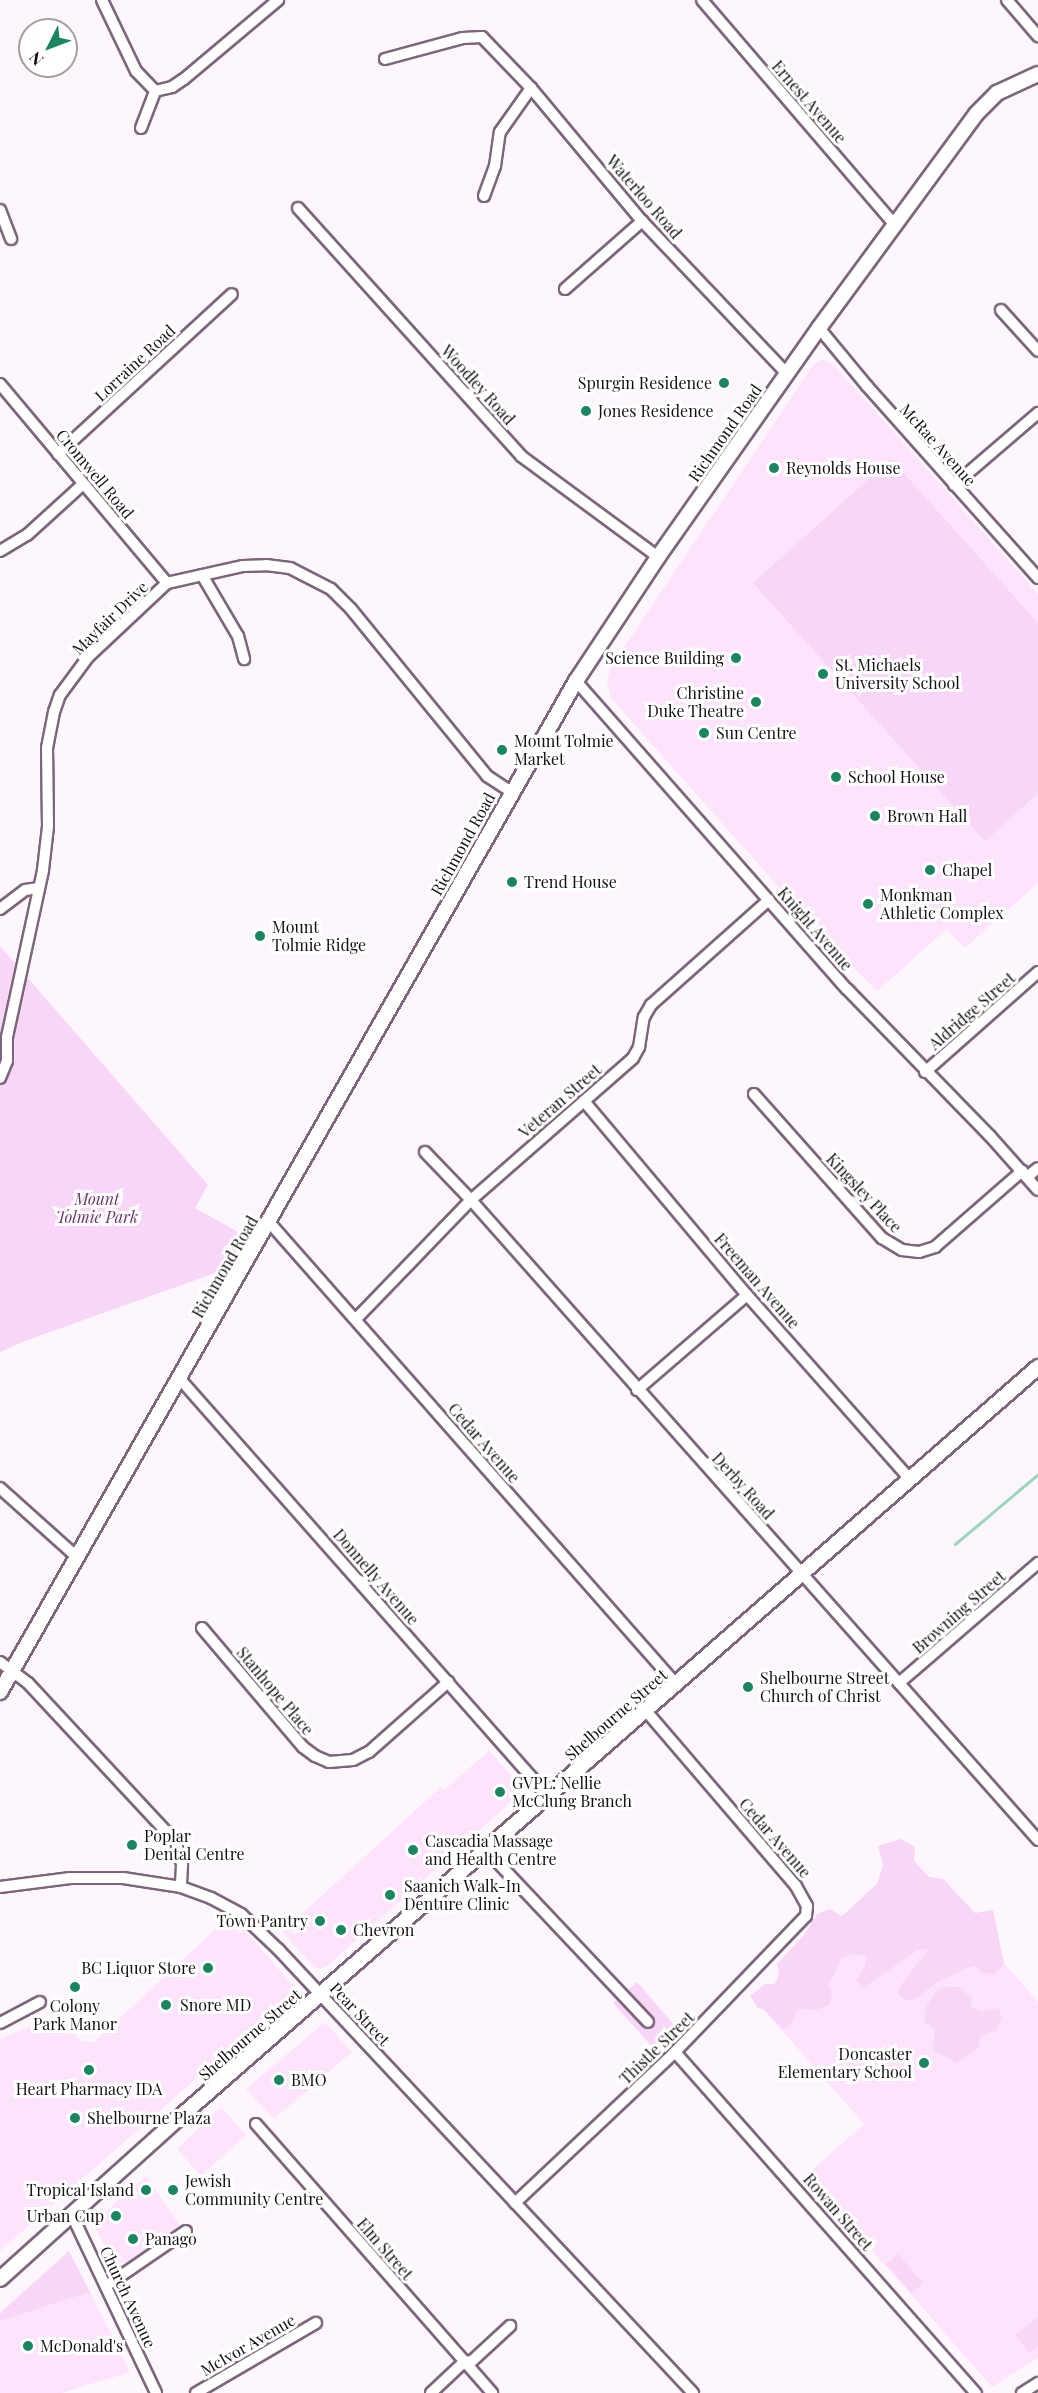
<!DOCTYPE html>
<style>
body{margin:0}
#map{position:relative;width:1038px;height:2393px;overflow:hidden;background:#fdf7fd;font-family:"Playfair Display",serif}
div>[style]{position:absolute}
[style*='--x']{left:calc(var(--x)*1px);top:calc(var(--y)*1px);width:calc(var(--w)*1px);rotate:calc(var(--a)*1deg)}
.built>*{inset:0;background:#fde3fc}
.green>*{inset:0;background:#f8d6f7}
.stream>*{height:3px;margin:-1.5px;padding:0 1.5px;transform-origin:1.5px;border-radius:1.5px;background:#9bd5bb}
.roads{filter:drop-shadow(2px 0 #7d667c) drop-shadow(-2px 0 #7d667c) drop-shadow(0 2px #7d667c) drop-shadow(0 -2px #7d667c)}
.minor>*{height:10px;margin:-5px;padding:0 5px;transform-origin:5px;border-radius:5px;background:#fff}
.major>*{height:14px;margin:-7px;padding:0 7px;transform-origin:7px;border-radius:7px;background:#fff}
.dots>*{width:16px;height:16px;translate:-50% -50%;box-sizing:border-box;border:3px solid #fff;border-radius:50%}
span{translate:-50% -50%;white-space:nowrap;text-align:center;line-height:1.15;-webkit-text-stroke:6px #fff;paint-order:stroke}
.street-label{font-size:16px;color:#160e16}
.poi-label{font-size:16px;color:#160e16}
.right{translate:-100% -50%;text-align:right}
.left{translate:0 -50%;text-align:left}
.park-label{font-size:16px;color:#673567;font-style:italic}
.north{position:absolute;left:18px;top:18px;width:60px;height:60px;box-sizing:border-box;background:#fff;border:2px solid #a29fa2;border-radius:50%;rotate:228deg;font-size:16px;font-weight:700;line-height:24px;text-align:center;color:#160e16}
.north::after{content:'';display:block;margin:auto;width:21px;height:27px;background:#198563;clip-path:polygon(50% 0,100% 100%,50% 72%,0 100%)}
</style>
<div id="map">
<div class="built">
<div style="clip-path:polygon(823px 359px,833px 364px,1038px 594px,1038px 883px,965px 948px,947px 929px,877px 991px,822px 936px,611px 698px,607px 682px,611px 667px,813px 365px)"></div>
<div style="clip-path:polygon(489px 1751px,520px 1785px,520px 1794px,326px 1967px,319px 1969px,314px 1967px,282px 1932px,441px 1787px,444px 1790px)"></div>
<div style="clip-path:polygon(911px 1858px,1038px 2002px,1038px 2358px,992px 2387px,806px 2175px,864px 2124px,756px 2001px,843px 1917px)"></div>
<div style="clip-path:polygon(229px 1913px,297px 1990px,0 2251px,0 2039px,58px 2015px,81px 2041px,94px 2042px,207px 1937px)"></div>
<div style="clip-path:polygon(325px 2022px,352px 2052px,274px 2119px,246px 2089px)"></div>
<div style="clip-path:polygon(221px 2107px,246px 2135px,201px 2176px,177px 2149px)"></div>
<div style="clip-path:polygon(146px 2176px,181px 2227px,127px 2262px,117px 2263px,111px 2258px,95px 2228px,95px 2221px)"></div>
<div style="clip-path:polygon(90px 2292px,130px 2372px,62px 2393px,0 2393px,0 2321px)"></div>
</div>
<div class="green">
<div style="clip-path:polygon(891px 459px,1038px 623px,1038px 793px,985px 841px,753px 583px)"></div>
<div style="clip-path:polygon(0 946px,208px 1185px,195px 1208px,249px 1238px,232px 1267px,25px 1341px,0 1352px)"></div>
<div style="clip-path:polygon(901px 1839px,915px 1847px,914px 1861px,929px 1877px,943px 1879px,975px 1913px,993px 1910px,1004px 1964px,994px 1975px,982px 1973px,976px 1966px,967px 1968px,936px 1983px,916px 1999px,906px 2000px,898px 1994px,901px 1985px,928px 1950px,918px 1950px,863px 1988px,856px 1980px,865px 1966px,867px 1956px,850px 1954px,841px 1959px,829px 1985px,832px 1994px,829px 2005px,815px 2010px,798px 2009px,790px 2027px,783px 2029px,763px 2009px,758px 2008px,750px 1996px,765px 1984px,775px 1984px,779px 1974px,777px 1964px,804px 1935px,817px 1914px,830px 1909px,842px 1916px,877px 1884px,883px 1865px,878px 1846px)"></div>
<div style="clip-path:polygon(637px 1982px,676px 2027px,653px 2048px,613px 2003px)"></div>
<div style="clip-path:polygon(948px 1987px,959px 1987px,972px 1998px,971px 2007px,981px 2012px,999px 2008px,1002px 2019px,997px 2030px,981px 2035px,978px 2048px,957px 2063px,933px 2050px,935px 2029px,924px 2022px,927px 2005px,938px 1989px)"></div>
<div style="clip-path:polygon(69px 2251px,90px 2292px,0 2321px,0 2313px)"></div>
<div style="clip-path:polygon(898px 2254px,923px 2283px,912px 2293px,886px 2264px)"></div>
<div style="clip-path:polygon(1038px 2317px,1038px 2346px,1029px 2353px,1015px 2335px)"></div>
</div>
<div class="stream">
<div style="--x:955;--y:1544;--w:109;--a:-40.1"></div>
</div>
<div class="roads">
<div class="minor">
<div style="--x:102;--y:0;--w:79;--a:64.4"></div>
<div style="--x:136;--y:71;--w:28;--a:46"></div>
<div style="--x:155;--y:91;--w:17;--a:-13"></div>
<div style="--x:172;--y:87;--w:14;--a:-34"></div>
<div style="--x:184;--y:79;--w:123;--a:-40"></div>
<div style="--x:702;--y:0;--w:295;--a:49.4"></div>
<div style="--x:1007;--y:0;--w:48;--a:49.3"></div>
<div style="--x:385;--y:59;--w:81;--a:-15.1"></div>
<div style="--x:463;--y:38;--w:19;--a:-3"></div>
<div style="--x:482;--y:37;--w:71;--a:46.1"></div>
<div style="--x:531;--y:88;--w:173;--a:50.2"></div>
<div style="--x:642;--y:221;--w:211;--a:46.5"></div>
<div style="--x:141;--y:128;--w:40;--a:-69"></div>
<div style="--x:484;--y:196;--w:32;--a:-70"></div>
<div style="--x:495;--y:166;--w:34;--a:-82"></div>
<div style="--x:500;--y:132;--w:54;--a:-54.8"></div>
<div style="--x:298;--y:208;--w:334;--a:48"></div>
<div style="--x:521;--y:456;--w:170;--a:36.4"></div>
<div style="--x:0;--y:210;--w:31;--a:69"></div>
<div style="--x:565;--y:289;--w:103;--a:-41.4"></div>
<div style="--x:1001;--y:310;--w:55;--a:47.9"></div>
<div style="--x:819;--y:328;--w:75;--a:50.4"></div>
<div style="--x:867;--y:386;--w:257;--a:48.3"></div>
<div style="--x:0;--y:384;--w:260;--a:50"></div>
<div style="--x:58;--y:454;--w:236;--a:-42.6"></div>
<div style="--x:954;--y:485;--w:111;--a:-40.6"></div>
<div style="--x:0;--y:551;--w:31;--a:-31"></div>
<div style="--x:27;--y:535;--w:74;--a:-42.3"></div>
<div style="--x:202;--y:575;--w:71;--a:59.5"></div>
<div style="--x:238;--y:636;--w:24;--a:75"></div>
<div style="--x:576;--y:681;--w:410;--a:48.7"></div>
<div style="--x:847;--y:989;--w:205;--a:45.8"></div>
<div style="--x:990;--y:1136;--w:72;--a:48.4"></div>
<div style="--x:0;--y:909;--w:31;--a:-37"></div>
<div style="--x:25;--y:890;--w:14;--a:-8"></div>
<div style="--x:925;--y:1072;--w:151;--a:-41.5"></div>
<div style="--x:0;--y:1078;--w:18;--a:-68"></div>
<div style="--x:7;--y:1061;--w:24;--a:-90"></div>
<div style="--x:7;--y:1037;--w:171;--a:-77.8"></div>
<div style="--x:43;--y:870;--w:43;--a:-83.4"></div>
<div style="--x:48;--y:827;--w:79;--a:-90.7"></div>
<div style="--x:47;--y:748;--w:37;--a:-79"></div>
<div style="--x:54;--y:712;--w:18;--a:-71"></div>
<div style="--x:60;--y:695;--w:47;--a:-53.6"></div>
<div style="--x:88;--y:657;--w:108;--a:-43.1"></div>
<div style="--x:167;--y:583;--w:78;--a:-12.6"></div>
<div style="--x:243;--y:566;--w:23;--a:-2"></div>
<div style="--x:266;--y:565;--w:24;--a:7"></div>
<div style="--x:290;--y:568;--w:46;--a:27.1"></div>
<div style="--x:331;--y:589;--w:28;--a:45"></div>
<div style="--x:351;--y:609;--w:215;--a:50.8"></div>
<div style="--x:487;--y:776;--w:30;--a:33"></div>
<div style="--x:754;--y:1094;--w:193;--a:48.4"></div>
<div style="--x:882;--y:1238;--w:23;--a:31"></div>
<div style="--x:902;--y:1250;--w:17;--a:7"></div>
<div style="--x:919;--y:1252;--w:17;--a:-17"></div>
<div style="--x:935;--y:1247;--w:116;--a:-41.1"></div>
<div style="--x:584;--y:1101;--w:253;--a:50"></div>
<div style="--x:747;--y:1295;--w:246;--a:48.5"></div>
<div style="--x:425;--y:1152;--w:66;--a:46.2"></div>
<div style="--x:471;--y:1200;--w:855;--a:48.46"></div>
<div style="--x:1027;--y:1177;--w:14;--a:-39"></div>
<div style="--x:269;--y:1222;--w:616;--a:48.62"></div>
<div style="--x:356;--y:1319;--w:165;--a:-46"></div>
<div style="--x:471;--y:1200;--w:215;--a:-41.2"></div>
<div style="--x:633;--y:1058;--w:13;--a:-61"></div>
<div style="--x:639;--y:1047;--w:30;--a:-81"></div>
<div style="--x:644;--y:1017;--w:14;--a:-60"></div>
<div style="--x:651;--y:1005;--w:158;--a:-41.7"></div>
<div style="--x:180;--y:1379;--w:556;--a:48.57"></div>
<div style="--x:637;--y:1390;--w:145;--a:-40.8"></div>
<div style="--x:0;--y:1488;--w:105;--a:41.9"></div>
<div style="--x:202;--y:1628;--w:156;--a:49.7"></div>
<div style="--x:303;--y:1747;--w:15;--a:37"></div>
<div style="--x:315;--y:1756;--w:15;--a:23"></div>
<div style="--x:329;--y:1762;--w:24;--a:-5"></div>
<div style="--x:353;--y:1760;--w:18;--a:-27"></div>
<div style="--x:369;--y:1752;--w:106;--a:-41.5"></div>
<div style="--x:0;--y:1662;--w:35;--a:37"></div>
<div style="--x:28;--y:1683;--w:217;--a:47.1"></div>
<div style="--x:176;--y:1842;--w:24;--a:75"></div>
<div style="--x:182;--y:1865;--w:22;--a:93"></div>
<div style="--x:899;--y:1683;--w:184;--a:-40.8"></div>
<div style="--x:486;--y:1850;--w:236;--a:46.7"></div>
<div style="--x:0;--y:1887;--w:71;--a:-7.3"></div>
<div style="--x:70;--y:1878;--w:53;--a:0"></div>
<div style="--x:123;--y:1878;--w:59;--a:8.8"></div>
<div style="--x:181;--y:1887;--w:32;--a:20"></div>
<div style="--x:211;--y:1898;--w:34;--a:28"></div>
<div style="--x:241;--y:1914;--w:51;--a:43.4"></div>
<div style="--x:278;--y:1949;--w:608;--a:46.93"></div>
<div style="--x:0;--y:2023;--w:45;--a:-27.7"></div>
<div style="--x:675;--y:2052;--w:455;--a:48.6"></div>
<div style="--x:256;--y:2124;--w:358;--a:48.7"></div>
<div style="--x:515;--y:2203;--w:220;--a:-43.3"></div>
<div style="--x:675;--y:2052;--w:189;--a:-46.1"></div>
<div style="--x:806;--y:1916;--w:10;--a:-84"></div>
<div style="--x:807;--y:1906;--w:23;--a:-119"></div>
<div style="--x:796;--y:1886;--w:230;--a:-130.6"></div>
<div style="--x:71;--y:2213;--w:199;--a:64.7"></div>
<div style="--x:106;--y:2286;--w:97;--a:-34.5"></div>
<div style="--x:196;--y:2393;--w:139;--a:-30.3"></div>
<div style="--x:431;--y:2393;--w:45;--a:-43.2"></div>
<div style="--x:464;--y:2362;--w:8;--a:-7"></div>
<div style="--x:472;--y:2361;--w:52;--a:-42.6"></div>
<div style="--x:1022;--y:2393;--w:19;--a:-32"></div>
</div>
<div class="major">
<div style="--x:0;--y:1692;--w:1164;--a:-60.33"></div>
<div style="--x:576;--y:681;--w:149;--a:-56.5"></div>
<div style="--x:658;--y:557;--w:280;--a:-54.9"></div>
<div style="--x:819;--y:328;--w:265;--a:-53.7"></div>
<div style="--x:976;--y:114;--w:30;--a:-45"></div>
<div style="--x:997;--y:93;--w:45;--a:-24.9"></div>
<div style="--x:0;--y:2279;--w:233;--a:-42"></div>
<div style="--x:173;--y:2123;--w:1149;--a:-41.15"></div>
</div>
</div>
<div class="dots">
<div style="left:724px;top:383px;background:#198563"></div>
<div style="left:586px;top:411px;background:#198563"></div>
<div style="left:774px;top:468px;background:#198563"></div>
<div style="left:736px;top:658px;background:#198563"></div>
<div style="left:823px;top:674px;background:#198563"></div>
<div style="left:756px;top:702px;background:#198563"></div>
<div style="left:704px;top:733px;background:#198563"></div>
<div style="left:502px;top:750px;background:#198563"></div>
<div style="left:836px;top:777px;background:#198563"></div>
<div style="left:875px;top:816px;background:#198563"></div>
<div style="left:930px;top:870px;background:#198563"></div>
<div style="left:512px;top:882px;background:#198563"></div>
<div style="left:868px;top:904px;background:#198563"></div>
<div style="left:260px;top:936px;background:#198563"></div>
<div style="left:748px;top:1687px;background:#198563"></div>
<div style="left:500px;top:1792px;background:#198563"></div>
<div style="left:132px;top:1845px;background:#198563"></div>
<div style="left:413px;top:1850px;background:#198563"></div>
<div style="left:390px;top:1895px;background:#198563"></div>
<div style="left:320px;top:1921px;background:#198563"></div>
<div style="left:341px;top:1930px;background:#198563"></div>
<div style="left:208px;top:1968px;background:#198563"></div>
<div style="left:75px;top:1987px;background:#198563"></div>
<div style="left:166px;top:2005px;background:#198563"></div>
<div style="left:924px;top:2063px;background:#198563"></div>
<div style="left:89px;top:2070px;background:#198563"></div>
<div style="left:279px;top:2080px;background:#198563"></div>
<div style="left:75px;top:2118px;background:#198563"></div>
<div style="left:146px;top:2190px;background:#198563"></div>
<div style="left:173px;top:2190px;background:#198563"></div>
<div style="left:116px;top:2216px;background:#198563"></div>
<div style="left:133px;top:2239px;background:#198563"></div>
<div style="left:28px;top:2346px;background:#198563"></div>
</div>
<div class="street-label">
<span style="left:809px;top:102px;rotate:49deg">Ernest Avenue</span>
<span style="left:644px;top:197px;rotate:49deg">Waterloo Road</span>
<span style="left:135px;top:363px;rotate:-43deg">Lorraine Road</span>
<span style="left:478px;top:385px;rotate:48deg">Woodley Road</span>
<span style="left:725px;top:433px;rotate:-55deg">Richmond Road</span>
<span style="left:938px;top:445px;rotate:48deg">McRae Avenue</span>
<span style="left:95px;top:474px;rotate:50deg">Cromwell Road</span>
<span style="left:110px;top:618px;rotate:-44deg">Mayfair Drive</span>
<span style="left:463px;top:844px;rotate:-61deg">Richmond Road</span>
<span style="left:815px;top:929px;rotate:49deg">Knight Avenue</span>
<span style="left:972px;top:1011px;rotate:-41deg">Aldridge Street</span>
<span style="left:560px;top:1101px;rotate:-41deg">Veteran Street</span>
<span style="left:864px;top:1193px;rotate:47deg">Kingsley Place</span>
<span style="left:225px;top:1267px;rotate:-60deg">Richmond Road</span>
<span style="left:757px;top:1281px;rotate:49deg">Freeman Avenue</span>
<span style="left:484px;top:1443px;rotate:49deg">Cedar Avenue</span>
<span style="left:743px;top:1486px;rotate:48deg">Derby Road</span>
<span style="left:376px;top:1577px;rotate:49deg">Donnelly Avenue</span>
<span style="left:959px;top:1612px;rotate:-41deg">Browning Street</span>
<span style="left:275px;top:1691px;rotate:50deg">Stanhope Place</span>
<span style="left:616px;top:1715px;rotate:-41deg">Shelbourne Street</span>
<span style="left:775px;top:1838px;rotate:49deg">Cedar Avenue</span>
<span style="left:360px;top:2014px;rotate:47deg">Pear Street</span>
<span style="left:250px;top:2035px;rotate:-41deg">Shelbourne Street</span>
<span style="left:657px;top:2048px;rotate:-44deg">Thistle Street</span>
<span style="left:838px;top:2212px;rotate:49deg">Rowan Street</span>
<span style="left:385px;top:2249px;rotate:49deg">Elm Street</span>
<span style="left:128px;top:2297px;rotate:65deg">Church Avenue</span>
<span style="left:248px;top:2345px;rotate:-30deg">McIvor Avenue</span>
</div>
<div class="poi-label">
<span class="right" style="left:712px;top:383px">Spurgin Residence</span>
<span class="left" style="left:598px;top:411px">Jones Residence</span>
<span class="left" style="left:786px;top:468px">Reynolds House</span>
<span class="right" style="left:724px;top:658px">Science Building</span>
<span class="left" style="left:835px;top:674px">St. Michaels<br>University School</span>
<span class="right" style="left:744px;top:702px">Christine<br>Duke Theatre</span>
<span class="left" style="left:716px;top:733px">Sun Centre</span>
<span class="left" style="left:514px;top:750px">Mount Tolmie<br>Market</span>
<span class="left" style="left:848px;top:777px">School House</span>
<span class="left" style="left:887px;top:816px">Brown Hall</span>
<span class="left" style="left:942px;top:870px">Chapel</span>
<span class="left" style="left:524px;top:882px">Trend House</span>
<span class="left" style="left:880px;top:904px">Monkman<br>Athletic Complex</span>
<span class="left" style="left:272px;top:936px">Mount<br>Tolmie Ridge</span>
<span class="left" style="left:760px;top:1687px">Shelbourne Street<br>Church of Christ</span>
<span class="left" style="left:512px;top:1792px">GVPL: Nellie<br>McClung Branch</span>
<span class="left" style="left:144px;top:1845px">Poplar<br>Dental Centre</span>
<span class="left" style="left:425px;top:1850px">Cascadia Massage<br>and Health Centre</span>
<span class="left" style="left:404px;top:1895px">Saanich Walk-In<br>Denture Clinic</span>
<span class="right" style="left:308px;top:1921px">Town Pantry</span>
<span class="left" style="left:353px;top:1930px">Chevron</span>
<span class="right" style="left:196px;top:1968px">BC Liquor Store</span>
<span class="left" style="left:180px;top:2005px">Snore MD</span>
<span style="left:75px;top:2015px">Colony<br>Park Manor</span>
<span class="right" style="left:912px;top:2063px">Doncaster<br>Elementary School</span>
<span class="left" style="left:291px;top:2080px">BMO</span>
<span style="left:89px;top:2089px">Heart Pharmacy IDA</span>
<span class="left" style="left:87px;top:2118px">Shelbourne Plaza</span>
<span class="left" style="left:185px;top:2190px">Jewish<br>Community Centre</span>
<span class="right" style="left:134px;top:2190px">Tropical Island</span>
<span class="right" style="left:104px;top:2216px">Urban Cup</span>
<span class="left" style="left:145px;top:2239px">Panago</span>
<span class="left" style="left:40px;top:2346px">McDonald's</span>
</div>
<div class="park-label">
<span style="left:97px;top:1208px">Mount<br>Tolmie Park</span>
</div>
<div class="north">N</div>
</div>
